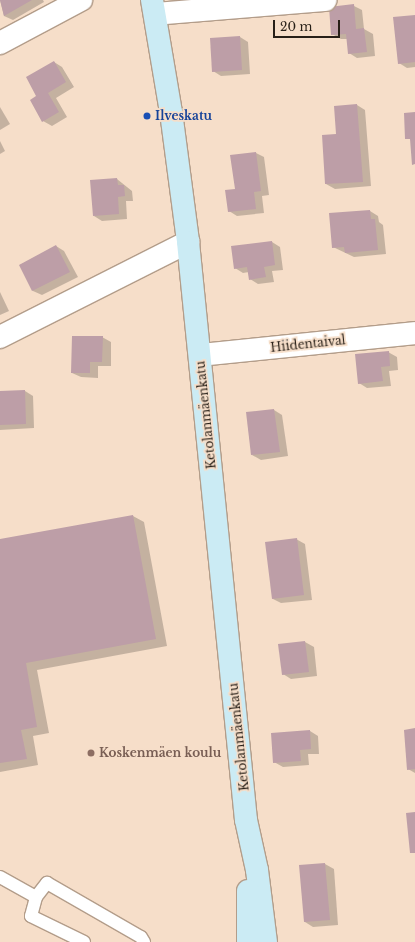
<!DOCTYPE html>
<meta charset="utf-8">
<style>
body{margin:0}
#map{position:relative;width:415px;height:942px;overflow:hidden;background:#f6dec9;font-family:"Libre Baskerville",serif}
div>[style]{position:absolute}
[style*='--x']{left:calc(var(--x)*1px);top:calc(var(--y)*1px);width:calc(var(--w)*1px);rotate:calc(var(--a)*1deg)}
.shadow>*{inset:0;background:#0003}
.building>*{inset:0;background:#bd9ea7}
.roads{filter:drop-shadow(1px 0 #b39d8a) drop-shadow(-1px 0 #b39d8a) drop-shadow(0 1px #b39d8a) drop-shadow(0 -1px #b39d8a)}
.lane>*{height:12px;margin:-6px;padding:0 6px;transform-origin:6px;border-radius:6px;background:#fff}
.street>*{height:22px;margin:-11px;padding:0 11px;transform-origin:11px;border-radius:11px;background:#fff}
.secondary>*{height:22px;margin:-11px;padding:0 11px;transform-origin:11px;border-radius:11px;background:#cbebf4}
.dots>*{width:11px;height:11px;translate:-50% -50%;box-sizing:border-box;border:2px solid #f6dec9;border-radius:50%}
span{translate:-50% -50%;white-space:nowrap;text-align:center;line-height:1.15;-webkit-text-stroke:3.5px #f6dec9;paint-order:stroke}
.transit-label{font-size:12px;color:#164399;font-weight:700}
.left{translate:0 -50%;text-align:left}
.street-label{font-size:12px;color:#271f17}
.education-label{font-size:12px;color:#785e54;font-weight:700}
.scale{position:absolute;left:273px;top:20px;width:67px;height:18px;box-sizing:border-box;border:2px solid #271f17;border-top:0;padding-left:5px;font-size:12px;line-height:14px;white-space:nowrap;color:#271f17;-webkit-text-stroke:3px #f6dec9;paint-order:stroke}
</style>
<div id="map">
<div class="shadow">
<div style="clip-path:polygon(0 0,43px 0,44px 2px,13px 20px,4px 16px)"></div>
<div style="clip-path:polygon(354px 6px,362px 10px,364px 29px,373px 34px,375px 56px,357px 58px,349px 53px,348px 39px,341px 39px,332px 34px)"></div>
<div style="clip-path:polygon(415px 16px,415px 67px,407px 68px,399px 63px)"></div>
<div style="clip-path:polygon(240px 37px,248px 42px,250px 74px,221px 76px,213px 71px)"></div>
<div style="clip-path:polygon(54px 62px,62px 67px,74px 87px,56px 98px,67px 117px,52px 126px,43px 121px,38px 96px)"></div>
<div style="clip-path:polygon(357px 105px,365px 110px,371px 186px,335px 189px,326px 184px,337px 135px,335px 107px)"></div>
<div style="clip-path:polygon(0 107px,10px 124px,0 130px)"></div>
<div style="clip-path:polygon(0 141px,5px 151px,0 154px)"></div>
<div style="clip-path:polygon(256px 153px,264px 157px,269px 195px,262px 196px,264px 213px,237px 216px,229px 211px,236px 190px,231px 156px)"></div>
<div style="clip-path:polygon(117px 179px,132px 191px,133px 201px,126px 201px,127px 219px,102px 221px,94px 216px)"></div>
<div style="clip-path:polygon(370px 211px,378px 216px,379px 222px,383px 225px,386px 254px,354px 257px,333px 247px)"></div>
<div style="clip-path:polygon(272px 242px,280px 247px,283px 270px,272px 271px,274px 282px,258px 284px,250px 279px,249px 272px,243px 273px,235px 268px)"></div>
<div style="clip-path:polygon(56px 246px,64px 251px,78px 277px,42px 295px,33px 291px,20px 265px)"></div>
<div style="clip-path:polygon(0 292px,9px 311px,0 315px)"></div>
<div style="clip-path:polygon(102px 337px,111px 342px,111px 366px,98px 366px,98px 378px,81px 377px,72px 373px)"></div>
<div style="clip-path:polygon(388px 352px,397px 357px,398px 370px,389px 371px,391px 386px,367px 388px,359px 383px)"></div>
<div style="clip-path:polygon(25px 391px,33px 396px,34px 428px,0 430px,0 392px)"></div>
<div style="clip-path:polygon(274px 410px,282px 415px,288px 456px,261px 460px,252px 455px)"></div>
<div style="clip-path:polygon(133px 516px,144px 522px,167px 646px,37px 670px,49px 733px,33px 736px,38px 765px,0 772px,0 540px)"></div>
<div style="clip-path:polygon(296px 539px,305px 544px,312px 600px,281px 603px,273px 599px)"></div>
<div style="clip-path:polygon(305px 642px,314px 647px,317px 676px,291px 679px,283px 674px,279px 645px)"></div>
<div style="clip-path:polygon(415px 729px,415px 773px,408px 769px)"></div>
<div style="clip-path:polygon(310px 731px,318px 736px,319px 754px,308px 754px,309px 765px,283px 767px,274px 762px)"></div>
<div style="clip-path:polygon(325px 864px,334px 869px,338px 925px,313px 927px,305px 922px,300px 866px)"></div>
</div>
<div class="building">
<div style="clip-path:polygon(0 0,32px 0,4px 16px)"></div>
<div style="clip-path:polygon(354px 4px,356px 29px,364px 28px,367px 52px,348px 54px,346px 34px,331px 35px,329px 7px)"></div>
<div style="clip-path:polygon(415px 15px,415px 62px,398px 64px,393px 17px)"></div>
<div style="clip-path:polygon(240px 36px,242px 70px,212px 72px,210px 38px)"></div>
<div style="clip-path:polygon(54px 61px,66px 82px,48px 93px,59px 112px,42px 122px,30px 100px,36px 96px,26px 77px)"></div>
<div style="clip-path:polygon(357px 104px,363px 182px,325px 184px,322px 135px,336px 134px,334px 106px)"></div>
<div style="clip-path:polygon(415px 112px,415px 164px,412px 165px,410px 139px,405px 139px,404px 113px)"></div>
<div style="clip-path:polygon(256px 152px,261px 191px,254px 192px,256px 209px,228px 212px,225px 190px,235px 189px,230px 155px)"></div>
<div style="clip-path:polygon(117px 178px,118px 185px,124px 185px,125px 196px,118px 197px,119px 214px,93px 216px,90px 180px)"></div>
<div style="clip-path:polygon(370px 210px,371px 219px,375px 219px,378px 250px,345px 253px,344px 247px,332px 248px,329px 213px)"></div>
<div style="clip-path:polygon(272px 241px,275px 265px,264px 267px,266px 277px,249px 280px,247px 267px,234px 269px,231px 246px)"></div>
<div style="clip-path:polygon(56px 245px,70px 272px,32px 291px,19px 265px)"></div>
<div style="clip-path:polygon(72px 336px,103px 336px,102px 362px,90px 362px,90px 373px,71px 373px)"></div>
<div style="clip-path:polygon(389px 351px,390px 366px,381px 367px,383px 381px,358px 384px,355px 354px)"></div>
<div style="clip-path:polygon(25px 390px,26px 424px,0 425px,0 391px)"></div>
<div style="clip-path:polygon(274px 409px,280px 452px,251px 455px,246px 412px)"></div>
<div style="clip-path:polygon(133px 515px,156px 639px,26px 663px,37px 727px,21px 730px,27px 759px,0 763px,0 539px)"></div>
<div style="clip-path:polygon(297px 538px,304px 595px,272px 599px,265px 542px)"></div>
<div style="clip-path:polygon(305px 641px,309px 672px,282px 675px,278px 644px)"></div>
<div style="clip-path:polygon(415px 728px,415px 769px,407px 770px,404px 730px)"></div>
<div style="clip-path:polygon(310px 730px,311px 749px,300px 750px,301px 761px,273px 763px,271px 733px)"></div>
<div style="clip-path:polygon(415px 812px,415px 853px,410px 853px,406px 813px)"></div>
<div style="clip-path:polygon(325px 863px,330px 920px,304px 922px,299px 865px)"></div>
</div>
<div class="roads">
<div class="lane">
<div style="--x:0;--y:877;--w:41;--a:29.1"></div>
<div style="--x:84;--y:942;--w:59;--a:-153.9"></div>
<div style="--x:31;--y:916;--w:20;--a:-75"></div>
<div style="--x:36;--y:897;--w:18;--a:-52"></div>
<div style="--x:47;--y:883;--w:108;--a:29.9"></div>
<div style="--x:141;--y:937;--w:6;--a:59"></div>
</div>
<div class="street">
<div style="--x:155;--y:14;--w:171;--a:-4.7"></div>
<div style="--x:0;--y:43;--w:92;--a:-28"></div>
<div style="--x:0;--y:337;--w:211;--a:-26.8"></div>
<div style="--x:200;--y:355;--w:216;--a:-5.8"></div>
</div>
<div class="secondary">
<div style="--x:152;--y:0;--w:114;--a:80.4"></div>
<div style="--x:171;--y:112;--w:131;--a:82.5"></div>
<div style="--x:188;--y:242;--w:581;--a:84.27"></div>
<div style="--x:246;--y:820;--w:51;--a:77.6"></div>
<div style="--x:257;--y:870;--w:73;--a:82.9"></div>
<div style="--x:248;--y:891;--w:51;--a:90"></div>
</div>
</div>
<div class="dots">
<div style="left:147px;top:116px;background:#1a4fb4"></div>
<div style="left:91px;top:753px;background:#8d6e63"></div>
</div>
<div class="transit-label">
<span class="left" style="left:155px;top:116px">Ilveskatu</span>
</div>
<div class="street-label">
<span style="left:308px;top:344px;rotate:-6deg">Hiidentaival</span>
<span style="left:206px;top:415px;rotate:-96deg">Ketolanmäenkatu</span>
<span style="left:239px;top:737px;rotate:-96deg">Ketolanmäenkatu</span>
</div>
<div class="education-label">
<span class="left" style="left:99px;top:753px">Koskenmäen koulu</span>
</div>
<div class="scale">20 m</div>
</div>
